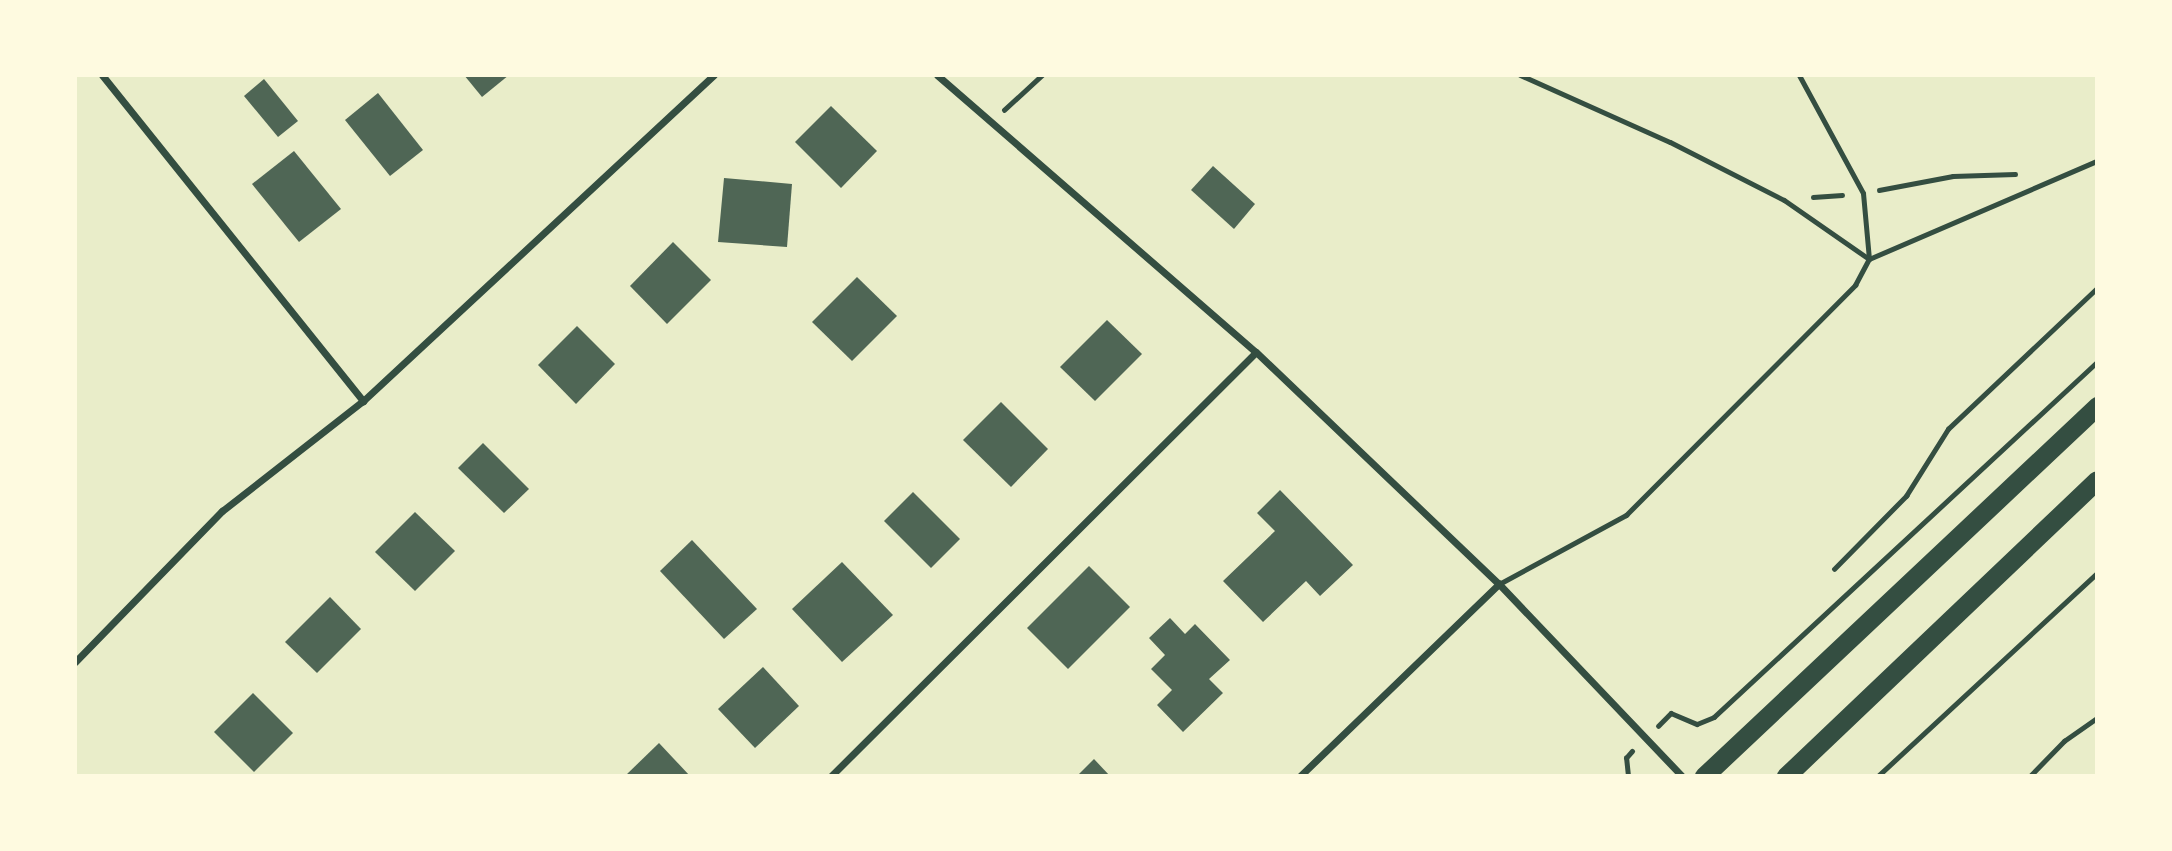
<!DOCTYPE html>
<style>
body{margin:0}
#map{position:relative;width:2172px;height:851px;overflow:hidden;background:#e9edc9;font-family:Raleway,sans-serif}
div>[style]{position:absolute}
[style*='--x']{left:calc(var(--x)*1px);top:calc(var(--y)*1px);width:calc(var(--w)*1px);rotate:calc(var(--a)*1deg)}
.building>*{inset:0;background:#4f6655}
.path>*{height:4.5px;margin:-2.25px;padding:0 2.25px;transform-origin:2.25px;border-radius:2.25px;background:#344e41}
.service>*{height:5px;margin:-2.5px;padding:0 2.5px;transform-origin:2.5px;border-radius:2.5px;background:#344e41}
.minor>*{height:7px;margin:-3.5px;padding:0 3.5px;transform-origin:3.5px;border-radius:3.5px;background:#344e41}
.trunk>*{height:19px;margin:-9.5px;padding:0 9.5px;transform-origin:9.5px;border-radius:9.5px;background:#344e41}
span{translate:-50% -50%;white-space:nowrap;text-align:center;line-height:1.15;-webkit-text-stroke:7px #fefae0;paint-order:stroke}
.frame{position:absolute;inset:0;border:77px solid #fefae0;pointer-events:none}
</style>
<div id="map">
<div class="building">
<div style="clip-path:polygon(464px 75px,509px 75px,482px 97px)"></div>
<div style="clip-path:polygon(264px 79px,298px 121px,278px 137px,244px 96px)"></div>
<div style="clip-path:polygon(378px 93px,423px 150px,390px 176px,345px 120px)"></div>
<div style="clip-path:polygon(831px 106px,877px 151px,841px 188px,795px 142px)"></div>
<div style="clip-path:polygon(294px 151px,341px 209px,299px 242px,252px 184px)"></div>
<div style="clip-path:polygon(1213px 166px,1255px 204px,1234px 229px,1191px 190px)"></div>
<div style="clip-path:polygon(724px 178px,792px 184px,787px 247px,718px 242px)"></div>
<div style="clip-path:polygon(673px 242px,711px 280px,667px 324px,630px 286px)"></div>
<div style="clip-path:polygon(857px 277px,897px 316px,852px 361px,812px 322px)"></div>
<div style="clip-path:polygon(1107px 320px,1142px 354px,1095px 401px,1060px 367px)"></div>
<div style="clip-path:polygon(577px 326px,615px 364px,576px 404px,538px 365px)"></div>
<div style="clip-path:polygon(1001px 402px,1048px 449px,1011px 487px,963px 440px)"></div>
<div style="clip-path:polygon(483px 443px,529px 489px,504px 513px,458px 468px)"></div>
<div style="clip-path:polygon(1280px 490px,1353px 565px,1320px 596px,1306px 581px,1263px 622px,1223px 581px,1275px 531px,1257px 513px)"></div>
<div style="clip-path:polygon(913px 492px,960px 539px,931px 568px,884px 521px)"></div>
<div style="clip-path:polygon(415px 512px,455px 551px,415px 591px,375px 552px)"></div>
<div style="clip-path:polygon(692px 540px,757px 609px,724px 639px,660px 571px)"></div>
<div style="clip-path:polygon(842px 562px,893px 615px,842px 662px,792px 609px)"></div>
<div style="clip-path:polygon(1089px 566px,1130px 607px,1068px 669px,1027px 628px)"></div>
<div style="clip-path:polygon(330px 597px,361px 629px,317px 673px,285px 642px)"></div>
<div style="clip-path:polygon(1170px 618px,1185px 634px,1195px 624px,1230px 660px,1209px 679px,1223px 693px,1183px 732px,1157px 705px,1172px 690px,1151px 669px,1165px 655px,1149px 638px)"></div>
<div style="clip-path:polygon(763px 667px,799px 706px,755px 748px,718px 709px)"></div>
<div style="clip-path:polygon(253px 693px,293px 733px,254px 772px,214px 732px)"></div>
<div style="clip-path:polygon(659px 743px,690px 776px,625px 776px)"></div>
<div style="clip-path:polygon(1094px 759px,1110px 776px,1077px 776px)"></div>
</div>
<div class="path">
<div style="--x:1004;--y:110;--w:52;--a:-42.6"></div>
<div style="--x:1879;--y:190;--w:75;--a:-10.7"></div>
<div style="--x:1953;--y:176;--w:62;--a:-1.8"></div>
<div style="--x:1813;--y:197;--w:29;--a:-4"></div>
<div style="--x:1834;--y:569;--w:103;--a:-45.4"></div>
<div style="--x:1906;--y:496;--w:79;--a:-57.9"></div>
<div style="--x:1948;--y:429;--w:205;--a:-43.4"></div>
<div style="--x:1658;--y:726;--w:18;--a:-45"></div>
<div style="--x:1671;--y:713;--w:28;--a:23"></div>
<div style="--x:1697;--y:724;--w:18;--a:-22"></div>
<div style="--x:1714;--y:717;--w:522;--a:-42.83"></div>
<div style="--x:1628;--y:776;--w:18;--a:-96"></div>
<div style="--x:1626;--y:758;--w:9;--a:-49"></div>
<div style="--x:1878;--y:776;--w:299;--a:-42.8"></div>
<div style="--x:2030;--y:776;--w:49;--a:-45.8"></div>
<div style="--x:2064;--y:741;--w:40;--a:-34.9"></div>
</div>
<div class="service">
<div style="--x:1520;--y:75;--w:164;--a:24.1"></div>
<div style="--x:1670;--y:142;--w:128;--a:27"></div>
<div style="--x:1784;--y:200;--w:103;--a:34.8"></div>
<div style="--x:1869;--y:259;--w:248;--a:-23.3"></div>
<div style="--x:1499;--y:584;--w:145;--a:-28.5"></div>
<div style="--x:1626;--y:515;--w:325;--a:-45.1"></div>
<div style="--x:1855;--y:285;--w:30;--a:-62"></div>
<div style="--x:1869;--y:259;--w:66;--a:-95.2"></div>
<div style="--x:1863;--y:193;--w:134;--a:-118.5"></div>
</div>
<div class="minor">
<div style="--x:102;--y:75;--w:418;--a:51.3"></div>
<div style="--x:937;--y:75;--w:422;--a:41"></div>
<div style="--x:1256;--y:352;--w:336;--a:43.7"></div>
<div style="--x:1499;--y:584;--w:265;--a:46.4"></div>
<div style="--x:75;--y:662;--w:211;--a:-45.8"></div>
<div style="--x:222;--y:511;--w:179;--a:-38"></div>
<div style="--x:363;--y:401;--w:479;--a:-42.9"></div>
<div style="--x:831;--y:776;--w:600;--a:-44.93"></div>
<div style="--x:1300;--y:776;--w:277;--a:-44"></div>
</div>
<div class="trunk">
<div style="--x:1704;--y:776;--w:540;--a:-43.27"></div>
<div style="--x:1786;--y:776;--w:429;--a:-43.6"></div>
</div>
<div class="frame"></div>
</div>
